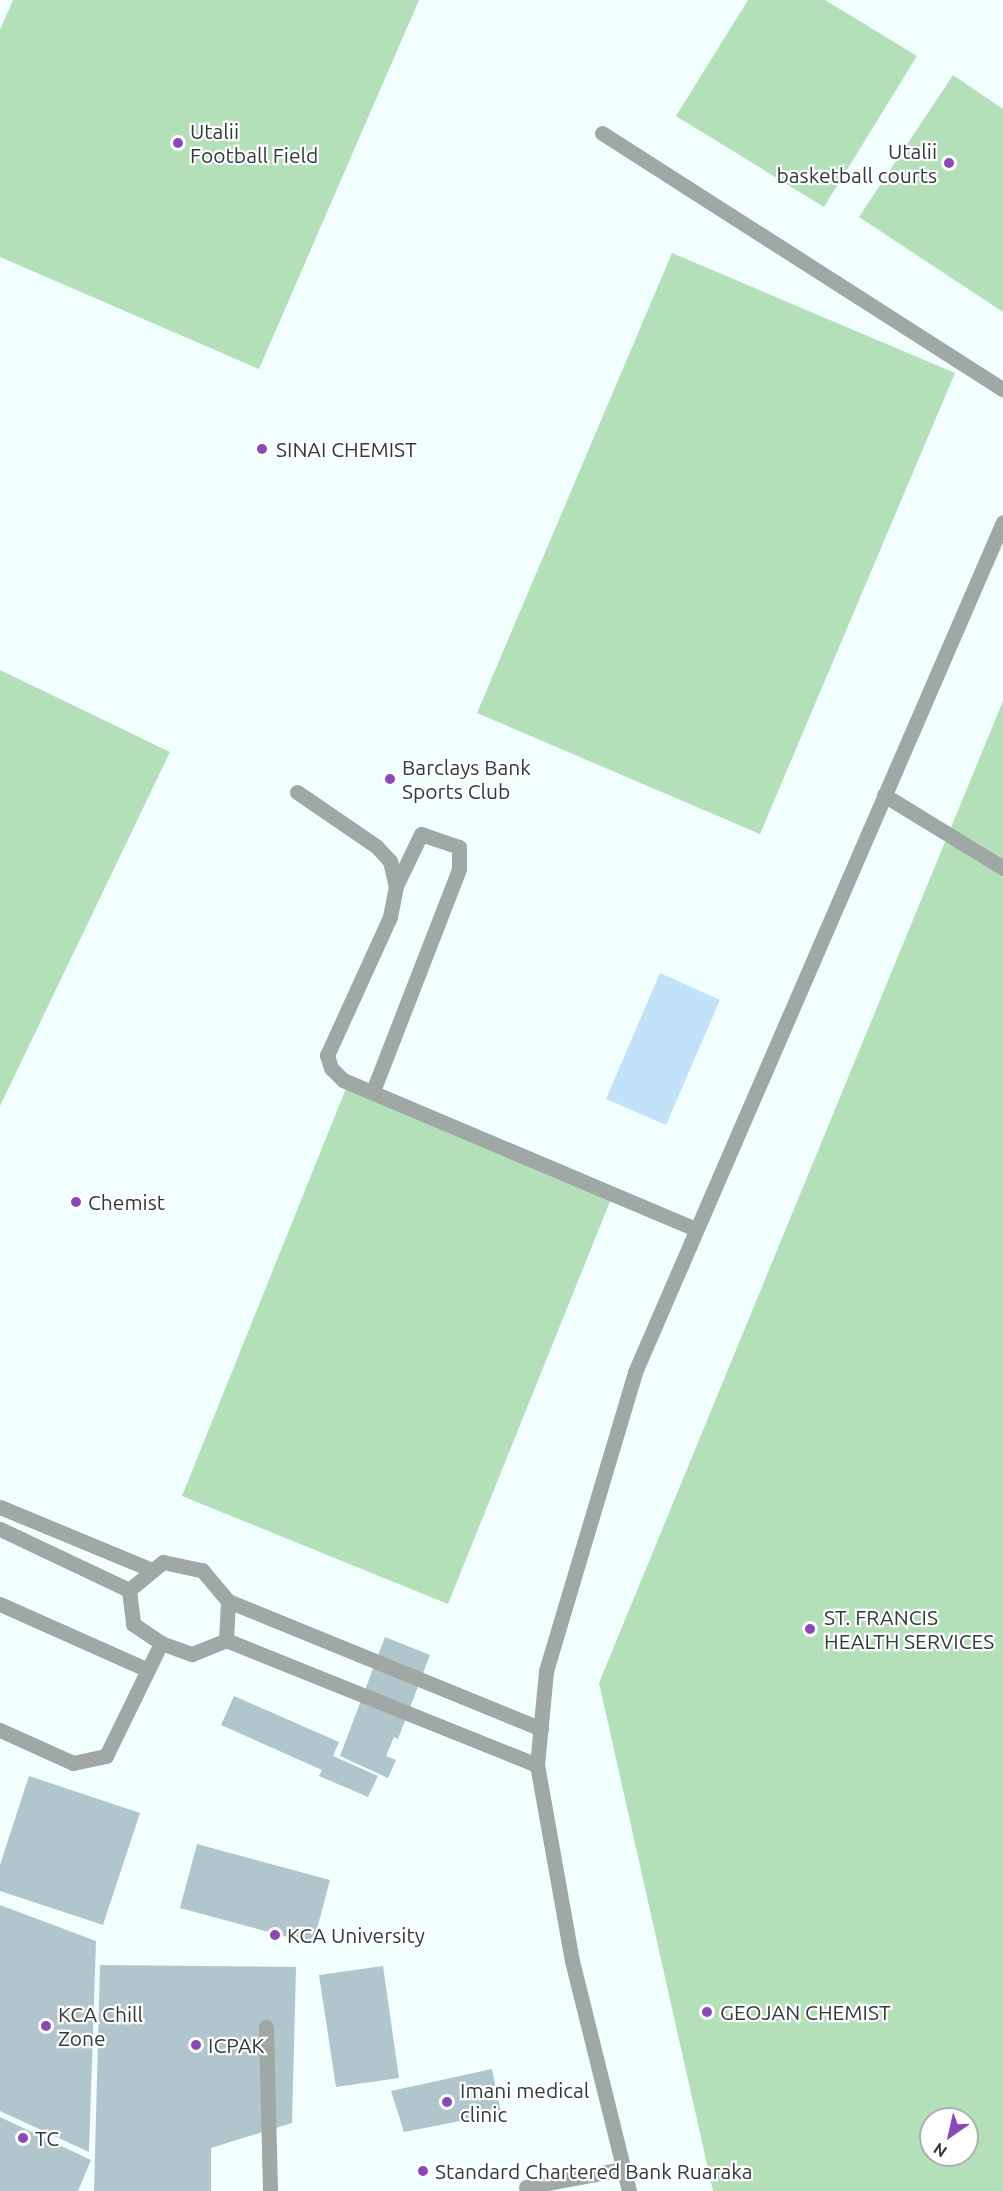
<!DOCTYPE html>
<style>
body{margin:0}
#map{position:relative;width:1003px;height:2191px;overflow:hidden;background:#f1fffe;font-family:Ubuntu,sans-serif}
div>[style]{position:absolute}
[style*='--x']{left:calc(var(--x)*1px);top:calc(var(--y)*1px);width:calc(var(--w)*1px);rotate:calc(var(--a)*1deg)}
.green>*{inset:0;background:#b3e0b8}
.water>*{inset:0;background:#c2e2f9}
.building>*{inset:0;background:#b1c6cc}
.lane>*{height:15px;margin:-7.5px;padding:0 7.5px;transform-origin:7.5px;border-radius:7.5px;background:#9fa8a4}
.street>*{height:15px;margin:-7.5px;padding:0 7.5px;transform-origin:7.5px;border-radius:7.5px;background:#9fa8a4}
.dots>*{width:16px;height:16px;translate:-50% -50%;box-sizing:border-box;border:3px solid #fff;border-radius:50%}
span{translate:-50% -50%;white-space:nowrap;text-align:center;line-height:1.15;-webkit-text-stroke:4.5px #fff;paint-order:stroke}
.poi-label{font-size:21px;color:#313a3a}
.left{translate:0 -50%;text-align:left}
.right{translate:-100% -50%;text-align:right}
.north{position:absolute;left:919px;top:2107px;width:60px;height:60px;box-sizing:border-box;background:#fff;border:2px solid #adb0b0;border-radius:50%;rotate:214deg;font-size:16px;font-weight:700;line-height:24px;text-align:center;color:#313a3a}
.north::after{content:'';display:block;margin:auto;width:21px;height:27px;background:#8a48bc;clip-path:polygon(50% 0,100% 100%,50% 72%,0 100%)}
</style>
<div id="map">
<div class="green">
<div style="clip-path:polygon(13px 0,419px 0,259px 369px,0 257px,0 30px)"></div>
<div style="clip-path:polygon(748px 0,825px 0,917px 56px,824px 207px,676px 116px)"></div>
<div style="clip-path:polygon(953px 75px,1003px 109px,1003px 312px,859px 217px)"></div>
<div style="clip-path:polygon(672px 253px,955px 373px,760px 834px,477px 713px)"></div>
<div style="clip-path:polygon(0 670px,170px 752px,0 1106px)"></div>
<div style="clip-path:polygon(evenodd,1003px 701px,1003px 2191px,713px 2191px,599px 1683px,1003px 701px,931px 2119px,967px 2119px,967px 2155px,931px 2155px,931px 2119px)"></div>
<div style="clip-path:polygon(349px 1081px,615px 1189px,448px 1604px,182px 1496px)"></div>
</div>
<div class="water">
<div style="clip-path:polygon(660px 973px,720px 1000px,666px 1125px,606px 1099px)"></div>
</div>
<div class="building">
<div style="clip-path:polygon(385px 1637px,430px 1655px,398px 1739px,394px 1737px,386px 1756px,396px 1760px,388px 1778px,340px 1756px)"></div>
<div style="clip-path:polygon(234px 1696px,339px 1742px,333px 1756px,378px 1776px,368px 1797px,319px 1776px,322px 1770px,221px 1725px)"></div>
<div style="clip-path:polygon(29px 1776px,140px 1813px,103px 1925px,0 1891px,0 1865px)"></div>
<div style="clip-path:polygon(197px 1844px,330px 1880px,313px 1944px,180px 1908px)"></div>
<div style="clip-path:polygon(0 1905px,96px 1941px,89px 2152px,0 2111px)"></div>
<div style="clip-path:polygon(100px 1965px,296px 1967px,292px 2123px,211px 2148px,211px 2191px,94px 2191px)"></div>
<div style="clip-path:polygon(383px 1966px,399px 2078px,336px 2087px,319px 1975px)"></div>
<div style="clip-path:polygon(492px 2069px,501px 2113px,404px 2132px,391px 2091px)"></div>
<div style="clip-path:polygon(0 2117px,91px 2160px,78px 2191px,0 2191px)"></div>
</div>
<div class="lane">
<div style="--x:602;--y:133;--w:476;--a:32.6"></div>
<div style="--x:297;--y:792;--w:96;--a:34.4"></div>
<div style="--x:376;--y:846;--w:21;--a:47"></div>
<div style="--x:390;--y:861;--w:26;--a:77"></div>
<div style="--x:396;--y:886;--w:32;--a:101"></div>
<div style="--x:390;--y:917;--w:152;--a:114.5"></div>
<div style="--x:327;--y:1055;--w:14;--a:73"></div>
<div style="--x:331;--y:1068;--w:17;--a:45"></div>
<div style="--x:343;--y:1080;--w:383;--a:22.9"></div>
<div style="--x:884;--y:795;--w:140;--a:31.5"></div>
<div style="--x:373;--y:1091;--w:238;--a:-68.8"></div>
<div style="--x:459;--y:869;--w:22;--a:-90"></div>
<div style="--x:459;--y:847;--w:40;--a:-161.1"></div>
<div style="--x:421;--y:834;--w:58;--a:115.7"></div>
<div style="--x:0;--y:1507;--w:165;--a:22.5"></div>
<div style="--x:0;--y:1529;--w:143;--a:25.3"></div>
<div style="--x:129;--y:1590;--w:34;--a:83"></div>
<div style="--x:133;--y:1624;--w:34;--a:34"></div>
<div style="--x:129;--y:1590;--w:44;--a:-39.5"></div>
<div style="--x:163;--y:1562;--w:40;--a:12"></div>
<div style="--x:202;--y:1570;--w:40;--a:50"></div>
<div style="--x:228;--y:1601;--w:338;--a:22.2"></div>
<div style="--x:0;--y:1604;--w:160;--a:24"></div>
<div style="--x:226;--y:1640;--w:39;--a:-87"></div>
<div style="--x:0;--y:1730;--w:80;--a:24.3"></div>
<div style="--x:73;--y:1763;--w:34;--a:-12"></div>
<div style="--x:106;--y:1756;--w:126;--a:-64"></div>
<div style="--x:161;--y:1643;--w:33;--a:20"></div>
<div style="--x:192;--y:1654;--w:37;--a:-22"></div>
<div style="--x:226;--y:1640;--w:335;--a:21.9"></div>
<div style="--x:266;--y:2027;--w:164;--a:88.6"></div>
<div style="--x:526;--y:2187;--w:99;--a:-10.5"></div>
</div>
<div class="street">
<div style="--x:629;--y:2191;--w:237;--a:-103.9"></div>
<div style="--x:572;--y:1961;--w:199;--a:-100.1"></div>
<div style="--x:537;--y:1765;--w:94;--a:-84.5"></div>
<div style="--x:546;--y:1671;--w:312;--a:-73.4"></div>
<div style="--x:635;--y:1372;--w:926;--a:-66.59"></div>
</div>
<div class="dots">
<div style="left:178px;top:143px;background:#8a48bc"></div>
<div style="left:949px;top:163px;background:#8a48bc"></div>
<div style="left:262px;top:449px;background:#8a48bc"></div>
<div style="left:390px;top:779px;background:#8a48bc"></div>
<div style="left:76px;top:1202px;background:#8a48bc"></div>
<div style="left:810px;top:1629px;background:#8a48bc"></div>
<div style="left:275px;top:1935px;background:#8a48bc"></div>
<div style="left:707px;top:2012px;background:#8a48bc"></div>
<div style="left:46px;top:2026px;background:#8a48bc"></div>
<div style="left:196px;top:2045px;background:#8a48bc"></div>
<div style="left:447px;top:2102px;background:#8a48bc"></div>
<div style="left:23px;top:2138px;background:#8a48bc"></div>
<div style="left:423px;top:2171px;background:#8a48bc"></div>
</div>
<div class="poi-label">
<span class="left" style="left:190px;top:143px">Utalii<br>Football Field</span>
<span class="right" style="left:937px;top:163px">Utalii<br>basketball courts</span>
<span class="left" style="left:276px;top:449px">SINAI CHEMIST</span>
<span class="left" style="left:402px;top:779px">Barclays Bank<br>Sports Club</span>
<span class="left" style="left:88px;top:1202px">Chemist</span>
<span class="left" style="left:824px;top:1629px">ST. FRANCIS<br>HEALTH SERVICES</span>
<span class="left" style="left:287px;top:1935px">KCA University</span>
<span class="left" style="left:720px;top:2012px">GEOJAN CHEMIST</span>
<span class="left" style="left:58px;top:2026px">KCA Chill<br>Zone</span>
<span class="left" style="left:208px;top:2045px">ICPAK</span>
<span class="left" style="left:460px;top:2102px">Imani medical<br>clinic</span>
<span class="left" style="left:35px;top:2138px">TC</span>
<span class="left" style="left:435px;top:2171px">Standard Chartered Bank Ruaraka</span>
</div>
<div class="north">N</div>
</div>
